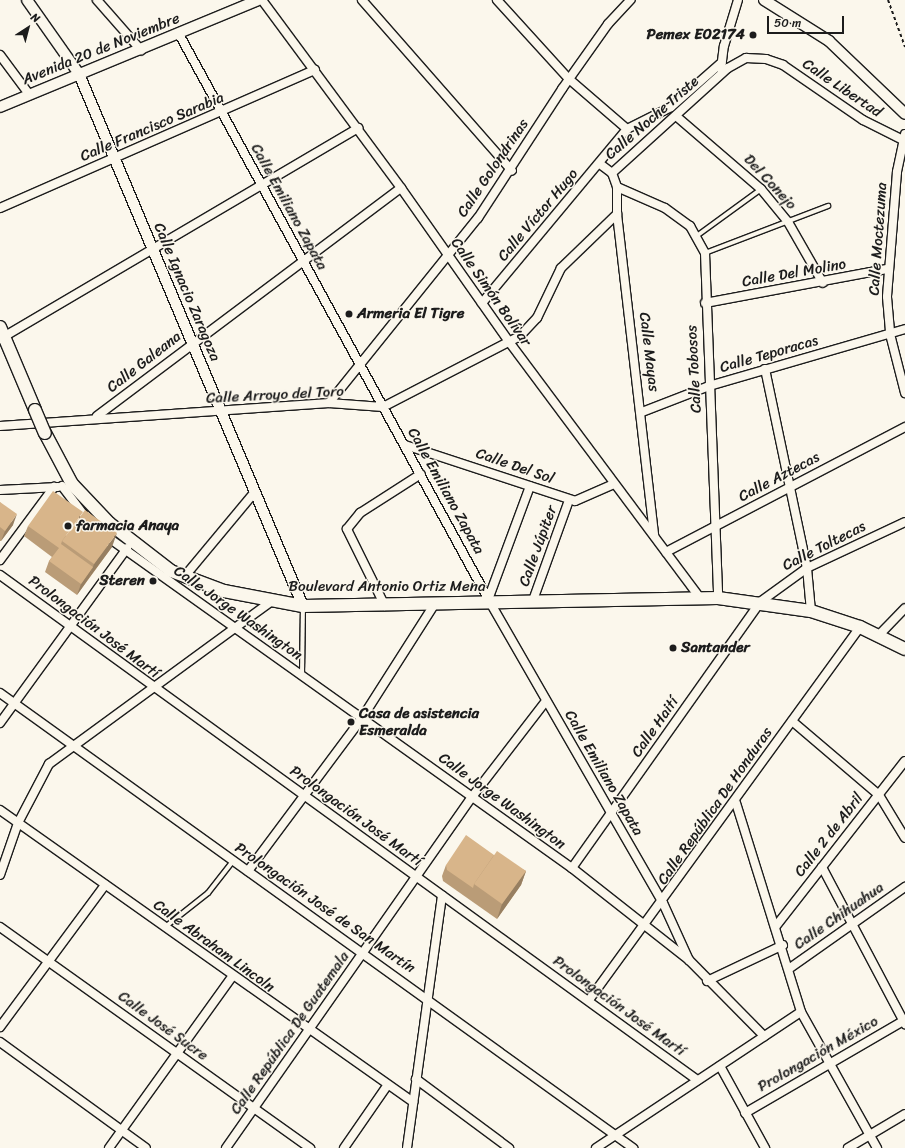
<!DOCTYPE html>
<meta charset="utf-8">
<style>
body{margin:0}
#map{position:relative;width:905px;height:1148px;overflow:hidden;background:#fbf7ec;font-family:Sriracha,sans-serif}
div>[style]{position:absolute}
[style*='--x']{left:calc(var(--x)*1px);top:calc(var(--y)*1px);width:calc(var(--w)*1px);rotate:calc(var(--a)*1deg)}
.path>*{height:2px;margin-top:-1px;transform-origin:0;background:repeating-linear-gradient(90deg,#1c1c1c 0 3px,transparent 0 6px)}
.roads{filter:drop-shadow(1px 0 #1c1c1c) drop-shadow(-1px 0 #1c1c1c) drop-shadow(0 1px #1c1c1c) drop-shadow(0 -1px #1c1c1c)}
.service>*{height:4px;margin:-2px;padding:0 2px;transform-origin:2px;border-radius:2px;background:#fbf7ec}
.minor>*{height:8px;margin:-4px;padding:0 4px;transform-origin:4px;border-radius:4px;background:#fbf7ec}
.tertiary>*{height:10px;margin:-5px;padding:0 5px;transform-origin:5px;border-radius:5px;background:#fbf7ec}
.secondary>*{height:12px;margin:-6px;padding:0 6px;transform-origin:6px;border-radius:6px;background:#fbf7ec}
.bridges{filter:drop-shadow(1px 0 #1c1c1c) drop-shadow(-1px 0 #1c1c1c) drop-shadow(0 1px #1c1c1c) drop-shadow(0 -1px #1c1c1c)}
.secondary-bridge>*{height:12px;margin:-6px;padding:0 6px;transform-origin:6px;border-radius:6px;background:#fbf7ec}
.wall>*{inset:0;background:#ba9c77}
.shaded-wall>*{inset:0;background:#977f61}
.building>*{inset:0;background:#d8b58a}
.dots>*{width:11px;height:11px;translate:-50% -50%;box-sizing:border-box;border:2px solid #fbf7ec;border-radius:50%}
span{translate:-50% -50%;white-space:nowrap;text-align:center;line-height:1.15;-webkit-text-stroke:3px #fbf7ec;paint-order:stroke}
.poi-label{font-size:15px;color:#1c1c1c;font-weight:700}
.right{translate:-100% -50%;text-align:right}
.left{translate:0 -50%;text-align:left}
.street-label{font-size:15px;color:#1c1c1c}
.north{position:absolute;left:8px;top:8px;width:40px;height:40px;-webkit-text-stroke:3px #fbf7ec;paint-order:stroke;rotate:36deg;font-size:11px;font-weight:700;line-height:16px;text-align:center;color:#1c1c1c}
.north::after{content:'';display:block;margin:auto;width:14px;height:18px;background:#1c1c1c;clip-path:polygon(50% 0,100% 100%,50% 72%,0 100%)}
.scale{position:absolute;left:767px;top:16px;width:77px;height:18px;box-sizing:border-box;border:2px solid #1c1c1c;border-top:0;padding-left:5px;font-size:12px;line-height:14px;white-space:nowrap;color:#1c1c1c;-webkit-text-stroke:3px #fbf7ec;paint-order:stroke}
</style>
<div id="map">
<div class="path">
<div style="--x:888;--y:0;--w:50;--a:70.1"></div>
</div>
<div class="roads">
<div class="service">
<div style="--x:698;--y:235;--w:78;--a:-36.1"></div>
<div style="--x:705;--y:253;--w:132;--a:-20.9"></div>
<div style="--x:302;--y:675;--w:68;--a:-89.2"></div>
<div style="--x:165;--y:927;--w:55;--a:-38.3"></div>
<div style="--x:208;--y:893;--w:41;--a:-52"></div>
</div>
<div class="minor">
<div style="--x:97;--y:0;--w:67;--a:48.7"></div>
<div style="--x:262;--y:0;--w:234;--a:53.5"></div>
<div style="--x:401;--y:188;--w:189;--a:54.9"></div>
<div style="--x:510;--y:343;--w:318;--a:53.3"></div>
<div style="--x:362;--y:0;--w:227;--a:48.7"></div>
<div style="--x:497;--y:0;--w:107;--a:47.7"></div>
<div style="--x:569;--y:79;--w:77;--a:40.8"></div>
<div style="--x:179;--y:34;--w:650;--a:61.31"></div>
<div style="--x:491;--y:604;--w:345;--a:60.1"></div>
<div style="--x:663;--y:903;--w:63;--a:65.5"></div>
<div style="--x:0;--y:55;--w:49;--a:53.4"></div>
<div style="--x:721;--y:69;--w:23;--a:-83"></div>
<div style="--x:724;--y:46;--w:48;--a:-73.1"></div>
<div style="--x:676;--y:116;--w:112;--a:40.7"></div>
<div style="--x:761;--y:189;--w:43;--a:50.7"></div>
<div style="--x:788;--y:222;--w:70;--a:60.2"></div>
<div style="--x:905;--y:134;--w:39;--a:102"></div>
<div style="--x:897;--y:172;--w:125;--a:94.6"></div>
<div style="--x:887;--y:297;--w:37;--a:85"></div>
<div style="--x:890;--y:334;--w:61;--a:75.7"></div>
<div style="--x:600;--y:164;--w:15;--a:37"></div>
<div style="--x:612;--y:173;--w:15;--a:70"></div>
<div style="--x:617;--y:187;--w:27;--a:90"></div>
<div style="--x:617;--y:214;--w:324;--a:83.4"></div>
<div style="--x:612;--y:173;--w:156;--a:-42.2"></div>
<div style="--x:728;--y:68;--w:21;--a:-29"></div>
<div style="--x:746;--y:58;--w:20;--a:3"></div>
<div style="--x:766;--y:59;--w:18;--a:19"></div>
<div style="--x:783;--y:65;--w:97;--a:34.5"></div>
<div style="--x:863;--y:120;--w:45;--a:26.6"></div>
<div style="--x:617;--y:187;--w:52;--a:23.6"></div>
<div style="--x:665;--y:208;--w:31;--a:36"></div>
<div style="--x:690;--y:226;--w:31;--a:61"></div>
<div style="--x:705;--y:253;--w:345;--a:87.8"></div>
<div style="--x:0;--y:208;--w:344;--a:-23.7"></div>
<div style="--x:482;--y:303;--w:226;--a:-50.2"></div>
<div style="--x:627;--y:129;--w:49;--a:-26.6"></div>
<div style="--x:671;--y:107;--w:67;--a:-41.3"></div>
<div style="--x:705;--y:303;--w:185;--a:-10.6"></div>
<div style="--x:0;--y:339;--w:416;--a:-30.5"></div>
<div style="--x:765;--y:369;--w:203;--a:78.1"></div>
<div style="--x:807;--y:568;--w:43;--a:84.7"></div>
<div style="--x:329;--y:403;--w:238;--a:-51.2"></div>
<div style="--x:478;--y:218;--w:154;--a:-56.9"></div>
<div style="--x:562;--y:89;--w:80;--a:-54.7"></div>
<div style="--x:608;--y:24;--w:33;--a:-47"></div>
<div style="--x:642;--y:412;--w:72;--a:-21.2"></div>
<div style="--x:709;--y:386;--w:204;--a:-16.2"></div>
<div style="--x:97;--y:416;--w:380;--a:-36.9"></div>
<div style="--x:0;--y:426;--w:330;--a:-4"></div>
<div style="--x:329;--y:403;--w:54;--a:4.2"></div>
<div style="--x:383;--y:407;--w:154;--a:-27.4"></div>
<div style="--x:520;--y:336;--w:25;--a:-47"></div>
<div style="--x:537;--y:318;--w:55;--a:-64.4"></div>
<div style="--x:561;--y:268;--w:78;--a:-44"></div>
<div style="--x:405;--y:445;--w:179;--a:18.2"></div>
<div style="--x:575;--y:501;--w:43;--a:-23.6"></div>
<div style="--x:62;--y:486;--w:35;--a:53"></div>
<div style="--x:0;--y:490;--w:58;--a:-3"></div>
<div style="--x:106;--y:536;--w:572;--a:35.47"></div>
<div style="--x:572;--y:868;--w:149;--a:38.2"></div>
<div style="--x:689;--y:960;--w:107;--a:45.4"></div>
<div style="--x:666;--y:552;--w:270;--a:-27.6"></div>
<div style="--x:0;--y:560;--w:91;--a:-53.5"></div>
<div style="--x:0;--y:575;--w:861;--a:35.92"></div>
<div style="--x:184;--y:577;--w:109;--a:-50.2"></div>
<div style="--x:489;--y:597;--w:118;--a:-69.7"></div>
<div style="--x:532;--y:603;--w:109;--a:-70.2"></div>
<div style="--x:385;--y:606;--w:86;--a:-116.3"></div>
<div style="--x:347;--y:529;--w:21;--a:-51"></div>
<div style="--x:360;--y:513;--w:72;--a:-32.6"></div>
<div style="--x:879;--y:635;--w:37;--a:-46"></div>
<div style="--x:0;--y:693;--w:780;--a:35.71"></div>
<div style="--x:792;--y:721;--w:114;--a:40.4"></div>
<div style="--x:879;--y:795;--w:50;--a:58.8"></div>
<div style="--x:0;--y:723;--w:216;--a:-54"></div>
<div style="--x:736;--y:803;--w:219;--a:72.7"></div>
<div style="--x:801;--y:1012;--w:156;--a:60.8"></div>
<div style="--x:0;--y:810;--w:506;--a:35.26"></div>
<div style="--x:822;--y:867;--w:178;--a:62.1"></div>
<div style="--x:572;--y:868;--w:326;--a:-54.7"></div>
<div style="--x:760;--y:602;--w:58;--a:-35.9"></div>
<div style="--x:807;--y:568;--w:108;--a:-25.1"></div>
<div style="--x:248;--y:871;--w:191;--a:-53.3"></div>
<div style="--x:362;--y:718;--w:134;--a:-57.5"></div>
<div style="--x:0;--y:875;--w:55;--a:-70.9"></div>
<div style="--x:18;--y:823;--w:67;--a:-62.3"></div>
<div style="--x:49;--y:764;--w:274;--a:-36.2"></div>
<div style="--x:776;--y:926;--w:209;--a:-52"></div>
<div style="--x:0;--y:927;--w:381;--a:35.5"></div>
<div style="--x:790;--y:968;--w:141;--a:-35.2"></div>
<div style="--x:707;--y:981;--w:84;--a:-25.3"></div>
<div style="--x:589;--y:1000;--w:461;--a:-54"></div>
<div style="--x:0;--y:1027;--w:177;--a:-53.5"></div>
<div style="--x:0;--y:1042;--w:180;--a:36"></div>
<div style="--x:720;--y:1066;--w:94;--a:61.2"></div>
<div style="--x:416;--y:1079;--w:116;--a:36.6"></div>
<div style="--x:745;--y:1113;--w:185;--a:-30.2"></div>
<div style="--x:109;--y:1148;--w:211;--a:-54.3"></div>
<div style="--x:226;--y:1148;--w:429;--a:-55"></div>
<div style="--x:472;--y:797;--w:121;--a:-52.4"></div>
<div style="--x:344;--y:1148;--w:75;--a:-55.3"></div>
<div style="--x:407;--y:1148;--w:255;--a:-82.1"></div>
<div style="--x:596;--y:1148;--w:246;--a:-33.6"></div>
<div style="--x:848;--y:1148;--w:66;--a:-30.8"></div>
</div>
<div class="tertiary">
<div style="--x:27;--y:0;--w:90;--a:54.9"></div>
<div style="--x:79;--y:74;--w:577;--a:67.17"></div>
<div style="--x:764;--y:0;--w:77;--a:32.2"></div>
<div style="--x:829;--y:41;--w:105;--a:43.8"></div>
<div style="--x:0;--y:107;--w:279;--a:-22.5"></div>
</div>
<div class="secondary">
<div style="--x:0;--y:327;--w:90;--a:67.1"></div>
<div style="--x:45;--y:433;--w:58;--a:62.1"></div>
<div style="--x:72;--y:484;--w:54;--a:46.5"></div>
<div style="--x:109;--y:523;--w:78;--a:37.7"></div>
<div style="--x:171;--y:571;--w:57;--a:20.7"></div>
<div style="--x:224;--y:591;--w:80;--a:10.8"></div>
<div style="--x:303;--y:606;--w:415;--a:-1.1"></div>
<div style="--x:718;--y:598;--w:94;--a:8"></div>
<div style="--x:811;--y:611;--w:52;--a:18.1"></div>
<div style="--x:860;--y:627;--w:50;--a:26.1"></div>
</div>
</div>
<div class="bridges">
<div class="secondary-bridge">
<div style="--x:35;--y:410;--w:25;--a:67"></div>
</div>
</div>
<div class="wall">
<div style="clip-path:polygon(0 502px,13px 525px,1px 541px,0 541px)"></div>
<div style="clip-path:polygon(28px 526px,112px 547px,77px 595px,45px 572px,49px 561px,52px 557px,24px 536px)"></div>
<div style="clip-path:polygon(494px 855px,526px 871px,521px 885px,497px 919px,443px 881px,442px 876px,446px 865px)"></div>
</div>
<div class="shaded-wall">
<div style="clip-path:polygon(17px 514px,13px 525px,1px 541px,5px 531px)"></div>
<div style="clip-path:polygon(117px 533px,112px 547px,89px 578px,94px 564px)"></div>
<div style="clip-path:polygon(93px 567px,89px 578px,77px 595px,81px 584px)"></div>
<div style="clip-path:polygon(526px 871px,521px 885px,497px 919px,502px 904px)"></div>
</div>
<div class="building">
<div style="clip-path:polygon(53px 491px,83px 512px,62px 541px,61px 544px,93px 567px,81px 584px,49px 561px,59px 548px,28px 526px)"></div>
<div style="clip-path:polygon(0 502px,17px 514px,5px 531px,0 527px)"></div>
<div style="clip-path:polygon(85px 510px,117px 533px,94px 564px,62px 541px)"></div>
<div style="clip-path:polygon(466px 835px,494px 855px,474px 884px,473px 888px,447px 870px,446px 865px)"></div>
<div style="clip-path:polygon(497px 851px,526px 871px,502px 904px,474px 884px)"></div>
</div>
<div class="dots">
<div style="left:753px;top:35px;background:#1c1c1c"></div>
<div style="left:349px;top:314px;background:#1c1c1c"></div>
<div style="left:68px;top:526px;background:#1c1c1c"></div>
<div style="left:153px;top:581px;background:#1c1c1c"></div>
<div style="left:673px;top:648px;background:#1c1c1c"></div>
<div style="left:351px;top:722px;background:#1c1c1c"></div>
</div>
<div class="poi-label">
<span class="right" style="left:745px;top:35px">Pemex E02174</span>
<span class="left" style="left:357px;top:314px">Armeria El Tigre</span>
<span class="left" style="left:76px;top:526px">farmacia Anaya</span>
<span class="right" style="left:145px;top:581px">Steren</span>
<span class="left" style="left:681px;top:648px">Santander</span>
<span class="left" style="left:359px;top:722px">Casa de asistencia<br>Esmeralda</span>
</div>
<div class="street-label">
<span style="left:101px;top:49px;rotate:-22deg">Avenida 20 de Noviembre</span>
<span style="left:842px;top:88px;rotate:34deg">Calle Libertad</span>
<span style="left:652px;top:118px;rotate:-41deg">Calle Noche Triste</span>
<span style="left:152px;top:127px;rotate:-23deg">Calle Francisco Sarabia</span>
<span style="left:493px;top:168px;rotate:-56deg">Calle Golondrinas</span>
<span style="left:770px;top:182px;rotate:47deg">Del Conejo</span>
<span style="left:289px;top:207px;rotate:61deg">Calle Emiliano Zapata</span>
<span style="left:538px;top:215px;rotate:-50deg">Calle Víctor Hugo</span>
<span style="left:878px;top:239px;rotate:-86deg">Calle Moctezuma</span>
<span style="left:794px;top:273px;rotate:-10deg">Calle Del Molino</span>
<span style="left:187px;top:292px;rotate:67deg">Calle Ignacio Zaragoza</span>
<span style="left:491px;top:292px;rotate:55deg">Calle Simón Bolívar</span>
<span style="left:649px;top:352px;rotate:83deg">Calle Mayas</span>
<span style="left:769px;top:354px;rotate:-16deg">Calle Teporacas</span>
<span style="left:144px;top:362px;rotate:-38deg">Calle Galeana</span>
<span style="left:694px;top:369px;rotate:-93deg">Calle Tobosos</span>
<span style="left:275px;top:395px;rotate:-3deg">Calle Arroyo del Toro</span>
<span style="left:515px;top:466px;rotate:19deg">Calle Del Sol</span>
<span style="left:779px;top:477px;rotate:-28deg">Calle Aztecas</span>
<span style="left:446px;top:491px;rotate:61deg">Calle Emiliano Zapata</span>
<span style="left:538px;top:546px;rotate:-70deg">Calle Júpiter</span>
<span style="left:824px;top:546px;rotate:-27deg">Calle Toltecas</span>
<span style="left:387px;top:587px">Boulevard Antonio Ortiz Mena</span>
<span style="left:238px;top:613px;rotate:35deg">Calle Jorge Washington</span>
<span style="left:94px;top:627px;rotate:37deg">Prolongación José Martí</span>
<span style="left:655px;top:727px;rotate:-55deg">Calle Haití</span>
<span style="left:604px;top:773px;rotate:60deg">Calle Emiliano Zapata</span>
<span style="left:502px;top:801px;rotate:36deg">Calle Jorge Washington</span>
<span style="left:715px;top:806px;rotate:-55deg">Calle República De Honduras</span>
<span style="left:356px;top:816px;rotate:36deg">Prolongación José Martí</span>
<span style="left:829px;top:835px;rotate:-52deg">Calle 2 de Abril</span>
<span style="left:325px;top:908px;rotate:35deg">Prolongación José de San Martín</span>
<span style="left:839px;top:916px;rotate:-35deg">Calle Chihuahua</span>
<span style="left:214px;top:946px;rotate:36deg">Calle Abraham Lincoln</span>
<span style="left:619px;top:1006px;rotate:36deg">Prolongación José Martí</span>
<span style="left:163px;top:1026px;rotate:36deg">Calle José Sucre</span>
<span style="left:290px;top:1033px;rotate:-55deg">Calle República De Guatemala</span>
<span style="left:818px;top:1054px;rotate:-30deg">Prolongación México</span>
</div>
<div class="north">N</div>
<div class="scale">50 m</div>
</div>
